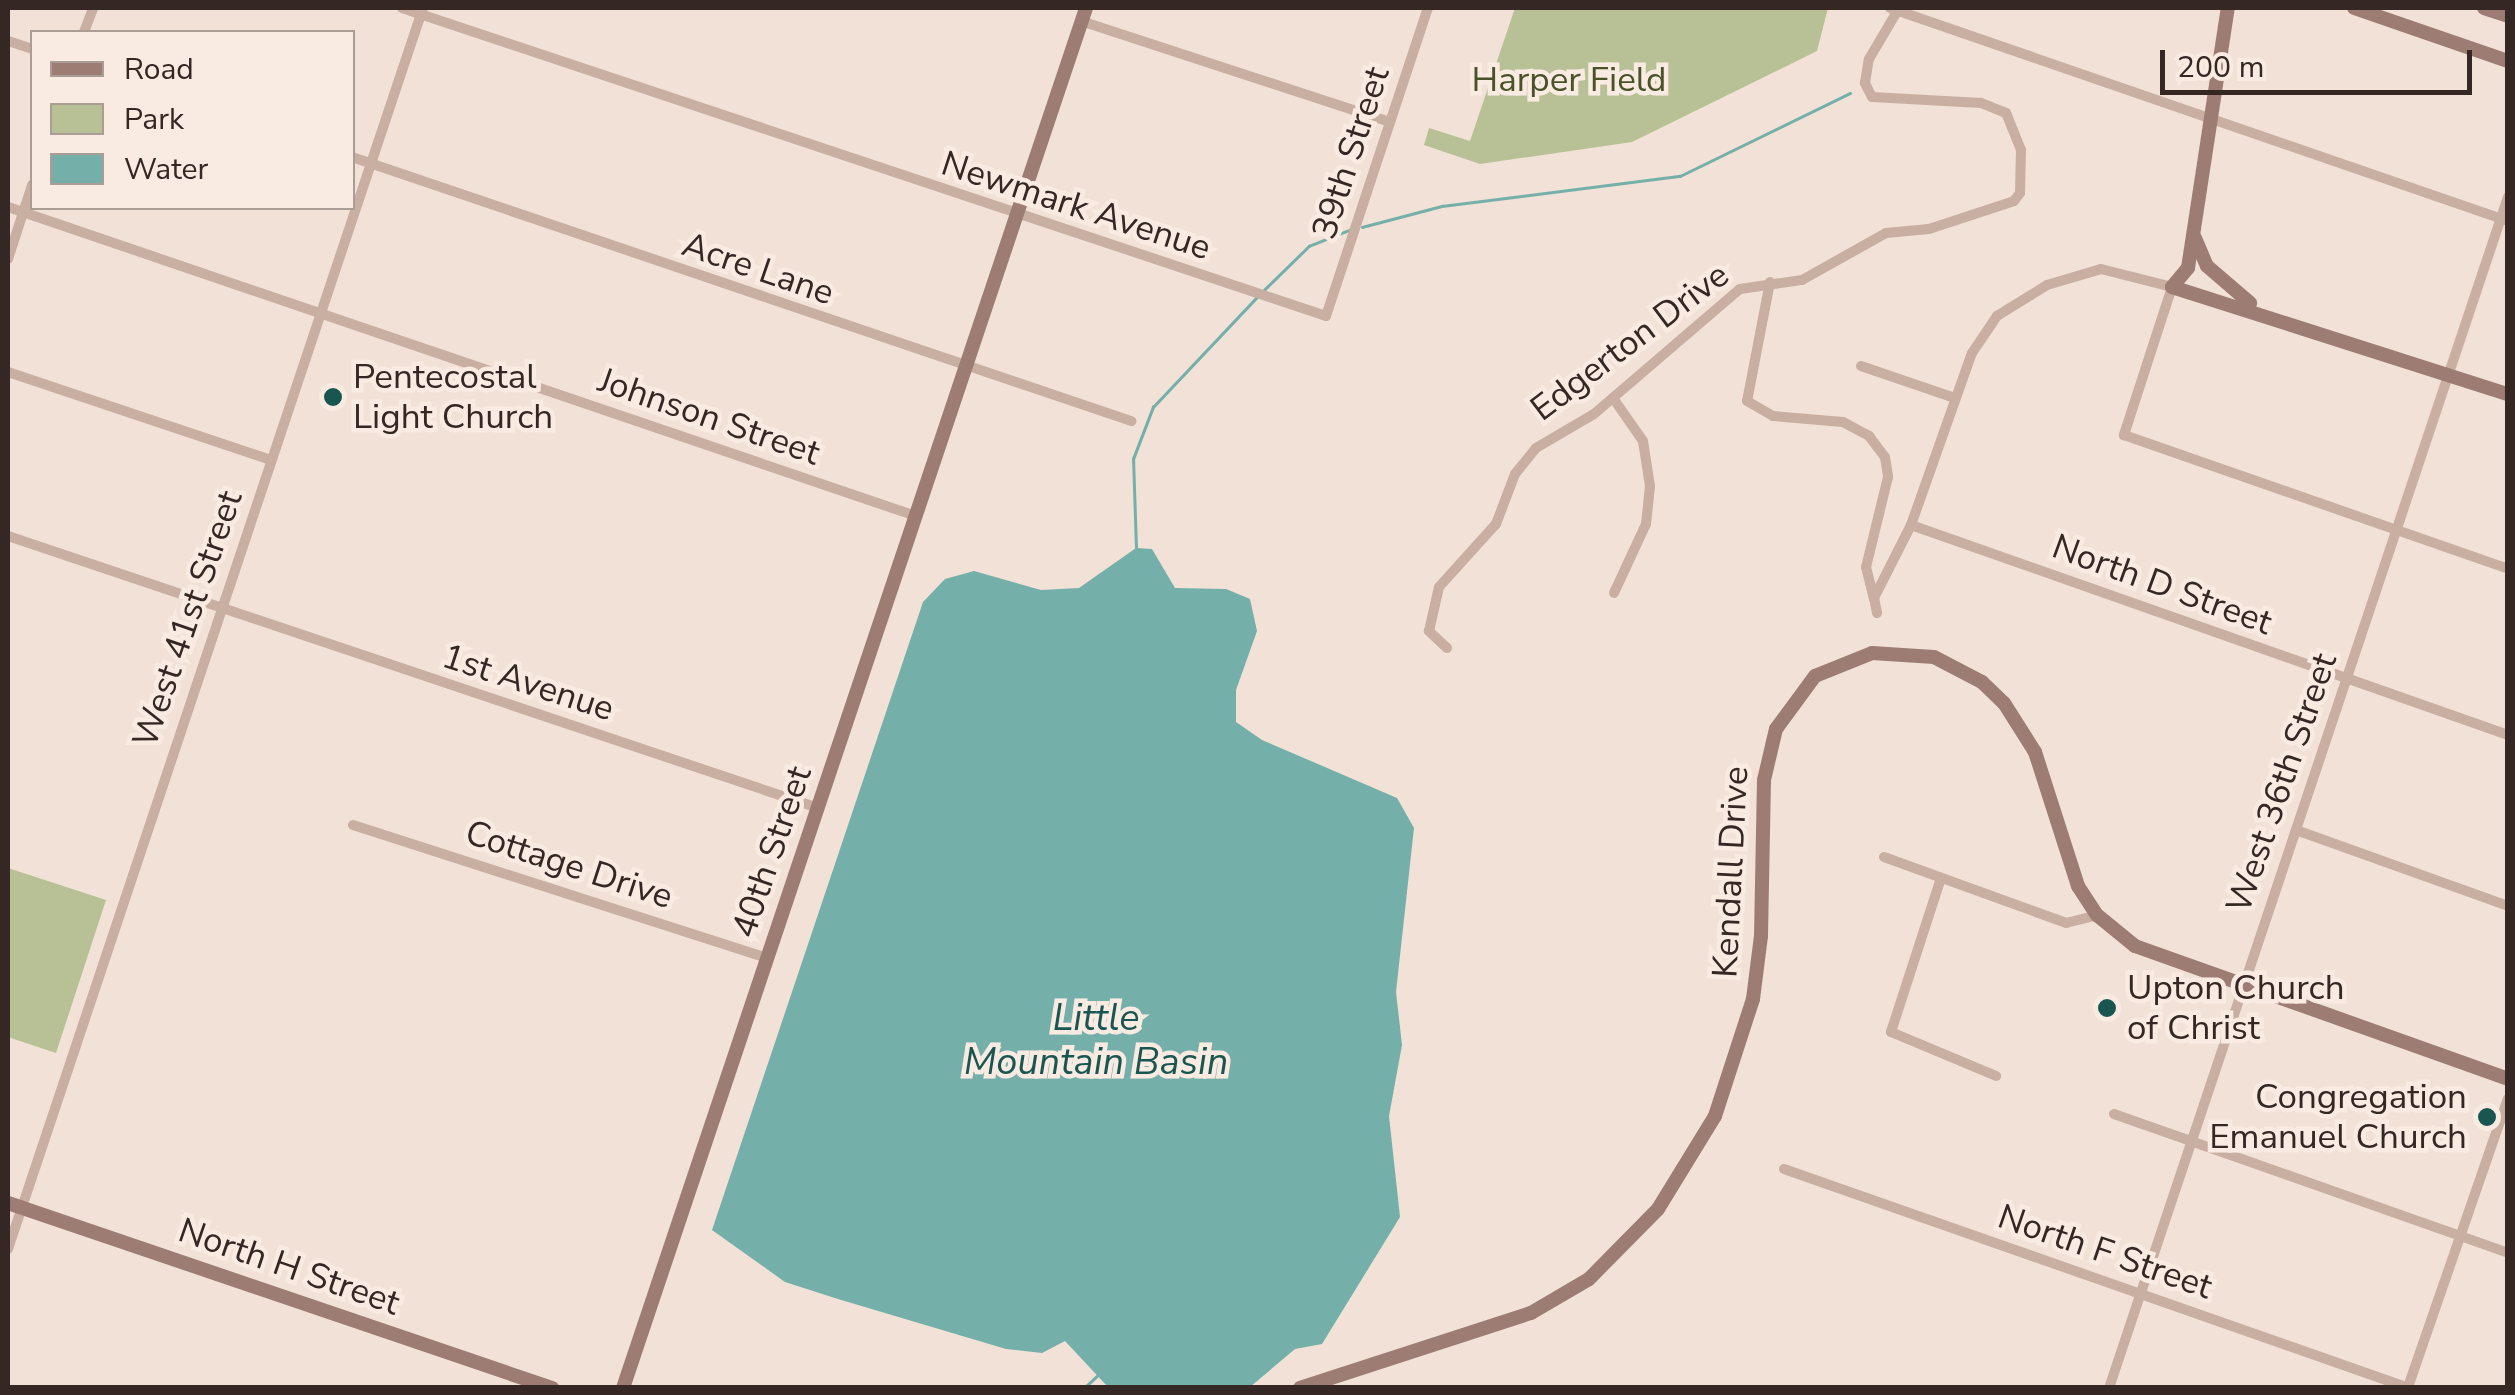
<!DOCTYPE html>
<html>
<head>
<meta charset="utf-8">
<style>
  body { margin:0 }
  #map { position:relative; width:2515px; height:1395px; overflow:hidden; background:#f1e1d6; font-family:"Nunito Sans",sans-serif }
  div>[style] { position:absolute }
  .green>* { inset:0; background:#b8c096 }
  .water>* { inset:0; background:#74afaa }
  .stream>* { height:2.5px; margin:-1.25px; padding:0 1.25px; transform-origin:1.25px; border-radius:1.25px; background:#74afaa }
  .street>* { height:10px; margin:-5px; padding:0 5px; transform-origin:5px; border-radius:5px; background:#c9aea2 }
  .secondary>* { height:14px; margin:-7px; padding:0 7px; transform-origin:7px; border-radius:7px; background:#9d7d73 }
  .dots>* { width:28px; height:28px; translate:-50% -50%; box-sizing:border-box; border:5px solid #f9ebe2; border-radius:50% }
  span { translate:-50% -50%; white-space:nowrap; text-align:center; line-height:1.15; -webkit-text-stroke:9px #f9ebe2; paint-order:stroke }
  .park-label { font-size:35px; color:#495327 }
  .street-label { font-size:35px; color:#342724 }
  .poi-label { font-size:35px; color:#342724 }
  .left { translate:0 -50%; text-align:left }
  .right { translate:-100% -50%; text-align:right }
  .water-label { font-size:38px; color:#195652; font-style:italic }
  .frame { position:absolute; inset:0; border:10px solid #342724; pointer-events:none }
  .legend { position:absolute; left:30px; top:30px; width:325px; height:180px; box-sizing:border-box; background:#f9ebe2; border:2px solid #aa9d96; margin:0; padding:12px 18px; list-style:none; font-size:30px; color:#342724 }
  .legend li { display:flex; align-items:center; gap:20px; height:50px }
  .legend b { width:50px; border:2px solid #aa9d96 }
  .scale { position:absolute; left:2160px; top:50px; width:312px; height:45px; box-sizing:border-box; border:5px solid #342724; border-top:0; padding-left:12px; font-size:30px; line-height:35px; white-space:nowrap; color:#342724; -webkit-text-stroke:8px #f9ebe2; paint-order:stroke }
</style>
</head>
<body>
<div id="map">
  <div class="green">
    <div style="clip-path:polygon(1515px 8px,1828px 8px,1817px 51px,1632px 142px,1480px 164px,1424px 145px,1429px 128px,1470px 141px)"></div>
    <div style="clip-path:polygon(8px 868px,106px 900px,56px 1053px,8px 1037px)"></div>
  </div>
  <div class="water">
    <div style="clip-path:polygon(1136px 548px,1152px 549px,1175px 588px,1226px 589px,1250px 599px,1257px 631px,1236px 690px,1236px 722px,1262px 740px,1397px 798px,1414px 828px,1396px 992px,1402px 1045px,1389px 1116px,1400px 1217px,1322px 1344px,1295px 1349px,1250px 1387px,1108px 1387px,1065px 1341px,1042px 1353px,1006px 1349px,838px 1299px,785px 1282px,712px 1230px,923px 602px,945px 579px,974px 571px,1041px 590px,1079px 588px)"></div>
  </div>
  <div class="stream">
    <div style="left:1362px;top:227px;width:83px;rotate:-14.7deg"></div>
    <div style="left:1442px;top:206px;width:240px;rotate:-7.2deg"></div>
    <div style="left:1680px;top:176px;width:189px;rotate:-26deg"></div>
    <div style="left:1264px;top:290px;width:63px;rotate:-44.4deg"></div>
    <div style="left:1309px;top:246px;width:43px;rotate:-21.8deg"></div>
    <div style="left:1136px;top:548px;width:89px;rotate:-91.9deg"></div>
    <div style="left:1133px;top:459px;width:56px;rotate:-69deg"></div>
    <div style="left:1153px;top:407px;width:153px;rotate:-46.6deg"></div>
    <div style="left:1084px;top:1388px;width:22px;rotate:-43deg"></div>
  </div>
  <div class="street">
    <div style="left:402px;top:8px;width:974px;rotate:18.43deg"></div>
    <div style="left:1326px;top:316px;width:324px;rotate:-71.7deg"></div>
    <div style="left:1890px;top:8px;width:654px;rotate:19.02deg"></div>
    <div style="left:1081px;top:21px;width:325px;rotate:18.1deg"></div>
    <div style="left:84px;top:32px;width:26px;rotate:-69deg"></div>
    <div style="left:8px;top:41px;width:25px;rotate:18deg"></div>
    <div style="left:352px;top:157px;width:823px;rotate:18.72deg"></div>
    <div style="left:8px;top:207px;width:956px;rotate:18.8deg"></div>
    <div style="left:8px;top:259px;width:78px;rotate:-72deg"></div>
    <div style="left:1770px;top:282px;width:121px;rotate:100.9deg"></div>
    <div style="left:1747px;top:401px;width:30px;rotate:30deg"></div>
    <div style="left:1773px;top:416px;width:70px;rotate:4.9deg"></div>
    <div style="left:1843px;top:422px;width:30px;rotate:28deg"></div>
    <div style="left:1869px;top:436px;width:26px;rotate:53deg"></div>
    <div style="left:1885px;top:457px;width:20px;rotate:81deg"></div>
    <div style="left:1888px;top:477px;width:93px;rotate:103.7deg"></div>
    <div style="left:1866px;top:567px;width:32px;rotate:76deg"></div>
    <div style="left:1861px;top:366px;width:96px;rotate:18.8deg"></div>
    <div style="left:8px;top:372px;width:277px;rotate:18.5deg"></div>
    <div style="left:1613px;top:398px;width:52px;rotate:55.1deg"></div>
    <div style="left:1643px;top:441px;width:46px;rotate:81.2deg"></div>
    <div style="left:1650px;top:486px;width:38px;rotate:96deg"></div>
    <div style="left:1646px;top:524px;width:76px;rotate:114.9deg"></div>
    <div style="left:1911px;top:525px;width:633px;rotate:19.38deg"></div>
    <div style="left:8px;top:536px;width:854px;rotate:18.56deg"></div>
    <div style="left:1877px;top:613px;width:15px;rotate:-101deg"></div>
    <div style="left:1874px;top:598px;width:82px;rotate:-63.1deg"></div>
    <div style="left:1911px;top:525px;width:182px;rotate:-70.5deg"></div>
    <div style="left:1972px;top:353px;width:45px;rotate:-56deg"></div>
    <div style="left:1997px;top:316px;width:59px;rotate:-31.8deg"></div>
    <div style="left:2047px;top:285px;width:56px;rotate:-16.5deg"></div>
    <div style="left:2101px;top:269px;width:73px;rotate:14.2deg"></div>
    <div style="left:2172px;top:287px;width:156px;rotate:108deg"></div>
    <div style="left:2124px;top:435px;width:407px;rotate:19.2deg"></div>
    <div style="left:1447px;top:648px;width:25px;rotate:-137deg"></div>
    <div style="left:1429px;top:631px;width:45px;rotate:-77.2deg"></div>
    <div style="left:1439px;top:587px;width:85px;rotate:-47.9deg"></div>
    <div style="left:1496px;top:524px;width:53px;rotate:-69.2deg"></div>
    <div style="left:1515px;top:474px;width:33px;rotate:-51deg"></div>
    <div style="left:1536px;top:448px;width:67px;rotate:-30.4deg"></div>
    <div style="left:1594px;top:414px;width:192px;rotate:-40.6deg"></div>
    <div style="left:1740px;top:289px;width:63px;rotate:-8.3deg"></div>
    <div style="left:1802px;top:280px;width:96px;rotate:-29.2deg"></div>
    <div style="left:1886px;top:233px;width:43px;rotate:-5.3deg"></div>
    <div style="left:1929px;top:229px;width:89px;rotate:-18.2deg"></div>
    <div style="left:2014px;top:201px;width:10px;rotate:-53deg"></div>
    <div style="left:2020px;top:193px;width:43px;rotate:-88.7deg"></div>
    <div style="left:2021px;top:150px;width:40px;rotate:-112deg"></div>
    <div style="left:2006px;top:113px;width:27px;rotate:-158deg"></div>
    <div style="left:1981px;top:103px;width:109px;rotate:-176.8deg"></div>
    <div style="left:1872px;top:97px;width:16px;rotate:-117deg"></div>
    <div style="left:1865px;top:83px;width:24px;rotate:-81deg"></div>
    <div style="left:1869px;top:59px;width:59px;rotate:-59.5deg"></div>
    <div style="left:353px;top:825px;width:436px;rotate:17.8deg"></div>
    <div style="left:2296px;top:830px;width:225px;rotate:19.7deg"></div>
    <div style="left:1884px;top:857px;width:194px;rotate:19.9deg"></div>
    <div style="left:2066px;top:923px;width:32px;rotate:-14deg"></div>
    <div style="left:1941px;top:878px;width:162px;rotate:108deg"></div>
    <div style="left:1891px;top:1032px;width:114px;rotate:22.7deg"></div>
    <div style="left:2114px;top:1114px;width:418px;rotate:19.4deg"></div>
    <div style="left:1784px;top:1169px;width:662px;rotate:19.31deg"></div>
    <div style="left:8px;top:1249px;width:1309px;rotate:-71.51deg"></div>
    <div style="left:2408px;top:1387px;width:305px;rotate:-70.9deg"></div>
    <div style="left:2109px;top:1388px;width:1256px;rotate:-71.48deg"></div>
  </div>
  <div class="secondary">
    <div style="left:2354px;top:8px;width:163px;rotate:19deg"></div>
    <div style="left:2484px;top:8px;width:25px;rotate:18deg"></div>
    <div style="left:2195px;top:238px;width:30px;rotate:67deg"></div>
    <div style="left:2207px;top:266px;width:57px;rotate:40.7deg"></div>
    <div style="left:2172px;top:287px;width:353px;rotate:17.7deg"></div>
    <div style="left:2172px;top:287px;width:25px;rotate:-50deg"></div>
    <div style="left:2188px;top:268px;width:263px;rotate:-81.3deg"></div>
    <div style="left:8px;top:1203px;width:575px;rotate:18.78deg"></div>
    <div style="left:623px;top:1388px;width:1456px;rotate:-71.45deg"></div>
    <div style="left:1300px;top:1388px;width:243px;rotate:-18deg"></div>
    <div style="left:1531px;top:1313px;width:67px;rotate:-30.4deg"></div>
    <div style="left:1589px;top:1279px;width:98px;rotate:-45.4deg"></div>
    <div style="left:1658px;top:1209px;width:109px;rotate:-58.5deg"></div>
    <div style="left:1715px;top:1116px;width:123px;rotate:-72deg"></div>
    <div style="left:1753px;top:999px;width:64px;rotate:-82.8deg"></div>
    <div style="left:1761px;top:936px;width:156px;rotate:-88.9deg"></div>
    <div style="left:1764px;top:780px;width:52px;rotate:-76.8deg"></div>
    <div style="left:1776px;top:729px;width:66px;rotate:-53.7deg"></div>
    <div style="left:1815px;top:676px;width:61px;rotate:-22deg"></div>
    <div style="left:1872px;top:653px;width:62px;rotate:3.7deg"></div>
    <div style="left:1934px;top:657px;width:54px;rotate:27.5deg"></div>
    <div style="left:1982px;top:682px;width:30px;rotate:44deg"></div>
    <div style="left:2004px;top:703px;width:58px;rotate:57.7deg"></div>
    <div style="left:2035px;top:752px;width:141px;rotate:72.2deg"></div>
    <div style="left:2078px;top:886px;width:35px;rotate:57deg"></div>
    <div style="left:2097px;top:915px;width:49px;rotate:39.2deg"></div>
    <div style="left:2135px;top:946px;width:396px;rotate:19.6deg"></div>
  </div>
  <div class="dots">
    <div style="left:333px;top:397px;background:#195652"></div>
    <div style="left:2107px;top:1008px;background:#195652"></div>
    <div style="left:2487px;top:1117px;background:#195652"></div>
  </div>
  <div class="park-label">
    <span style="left:1569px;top:80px">Harper Field</span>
  </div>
  <div class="street-label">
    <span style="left:1351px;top:153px;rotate:-72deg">39th Street</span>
    <span style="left:1076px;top:206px;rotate:18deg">Newmark Avenue</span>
    <span style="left:758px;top:269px;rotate:19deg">Acre Lane</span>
    <span style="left:1630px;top:342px;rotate:-37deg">Edgerton Drive</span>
    <span style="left:709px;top:417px;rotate:19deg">Johnson Street</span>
    <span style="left:2162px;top:585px;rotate:20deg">North D Street</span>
    <span style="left:188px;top:619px;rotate:-71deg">West 41st Street</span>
    <span style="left:528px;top:683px;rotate:18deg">1st Avenue</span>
    <span style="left:2282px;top:783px;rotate:-71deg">West 36th Street</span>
    <span style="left:772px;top:852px;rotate:-71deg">40th Street</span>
    <span style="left:569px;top:865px;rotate:18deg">Cottage Drive</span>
    <span style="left:1731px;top:872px;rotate:-87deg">Kendall Drive</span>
    <span style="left:2105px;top:1252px;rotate:19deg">North F Street</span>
    <span style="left:289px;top:1267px;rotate:19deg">North H Street</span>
  </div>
  <div class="poi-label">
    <span class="left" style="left:353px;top:397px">Pentecostal<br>Light Church</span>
    <span class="left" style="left:2127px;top:1008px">Upton Church<br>of Christ</span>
    <span class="right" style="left:2467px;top:1117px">Congregation<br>Emanuel Church</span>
  </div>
  <div class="water-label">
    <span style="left:1096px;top:1040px">Little<br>Mountain Basin</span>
  </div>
  <div class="frame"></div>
  <ul class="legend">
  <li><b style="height:12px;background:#9d7d73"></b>Road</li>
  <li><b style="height:28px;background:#b8c096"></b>Park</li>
  <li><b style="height:28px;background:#74afaa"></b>Water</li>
  </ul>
  <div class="scale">200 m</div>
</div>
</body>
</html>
